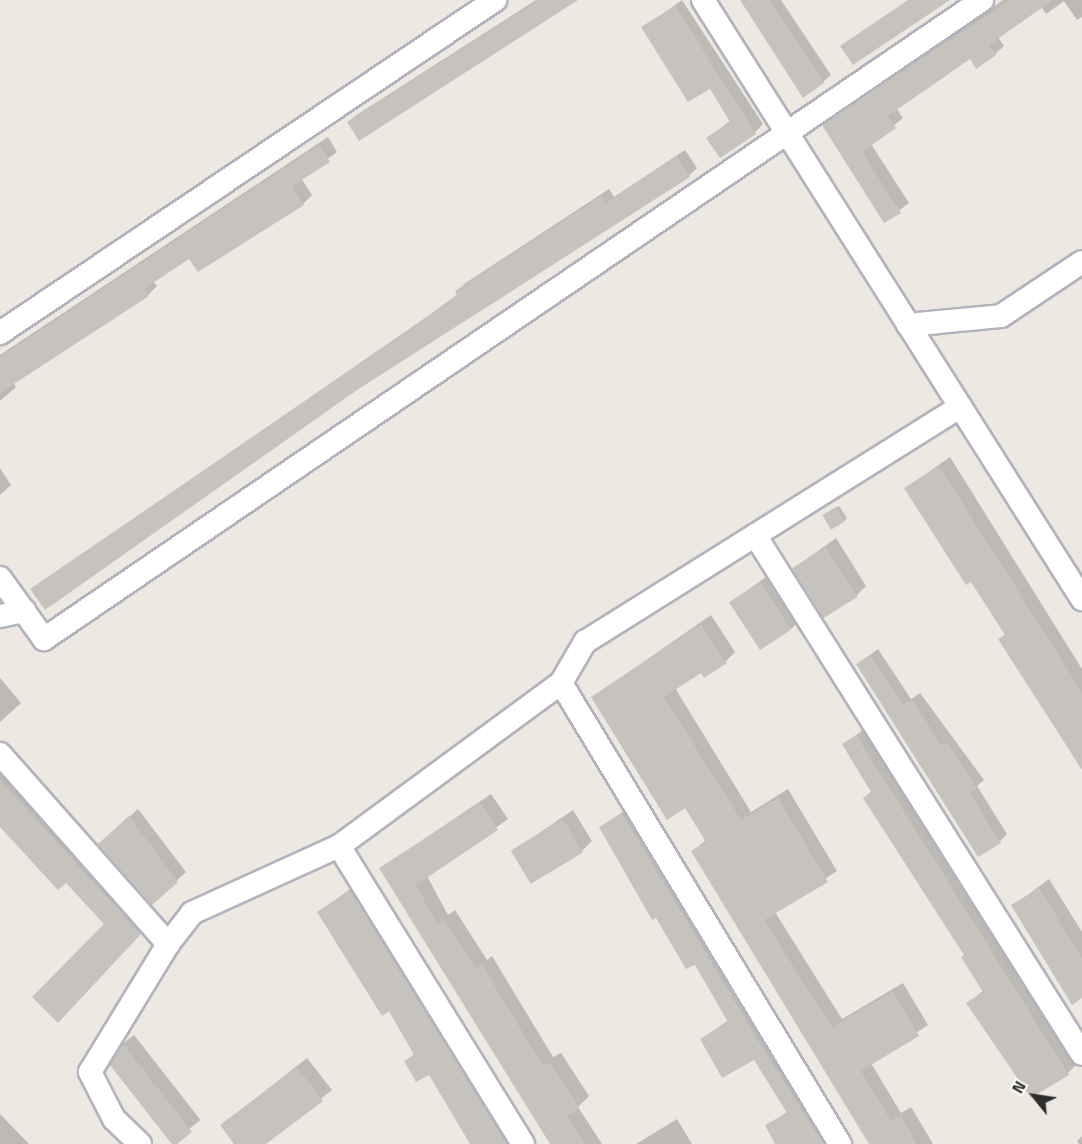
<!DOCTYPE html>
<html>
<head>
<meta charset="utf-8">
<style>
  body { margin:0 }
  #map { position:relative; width:1082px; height:1144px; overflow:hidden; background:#ede8e2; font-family:"Titillium Web",sans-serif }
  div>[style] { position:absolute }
  .shadow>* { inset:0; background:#0003; transform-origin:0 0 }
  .building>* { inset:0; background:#c6c2bd; transform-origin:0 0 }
  .roads { filter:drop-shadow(2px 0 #b2b3bc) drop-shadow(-2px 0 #b2b3bc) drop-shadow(0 2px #b2b3bc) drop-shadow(0 -2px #b2b3bc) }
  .minor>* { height:22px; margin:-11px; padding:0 11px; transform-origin:11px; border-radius:11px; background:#fff }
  span { translate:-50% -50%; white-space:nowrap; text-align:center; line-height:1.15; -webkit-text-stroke:4.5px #fff; paint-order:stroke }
  .north { position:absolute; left:1004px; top:1066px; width:60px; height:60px; -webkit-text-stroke:4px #fff; paint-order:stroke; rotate:300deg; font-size:16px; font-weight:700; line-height:24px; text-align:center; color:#2d2d2d }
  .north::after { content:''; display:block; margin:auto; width:21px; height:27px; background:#2d2d2d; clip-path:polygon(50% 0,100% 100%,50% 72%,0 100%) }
</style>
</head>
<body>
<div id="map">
  <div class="shadow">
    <div style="clip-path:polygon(536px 0,571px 0,349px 122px,355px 116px)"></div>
    <div style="clip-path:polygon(682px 0,763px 124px,755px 132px,708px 138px,731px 120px,710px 87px,643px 28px)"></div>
    <div style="clip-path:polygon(741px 0,781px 0,831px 75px,823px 82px)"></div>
    <div style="clip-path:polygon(1003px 0,1082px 0,1082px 17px,1077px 20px,1064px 1px,1046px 14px,1041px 6px,998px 37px,1004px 46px,995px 54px,970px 57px,897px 109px,903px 118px,871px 144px,909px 203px,885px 221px,824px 126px)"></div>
    <div style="clip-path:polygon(328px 137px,337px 152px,301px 178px,312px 195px,303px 204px,189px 256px,153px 281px,157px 286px,148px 295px,13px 382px,16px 387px,0 401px,0 355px)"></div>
    <div style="clip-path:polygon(685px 150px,697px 168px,689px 176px,32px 589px,428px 316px,458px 294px,464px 284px,609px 189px,614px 197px)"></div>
    <div style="clip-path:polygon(950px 457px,1082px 669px,1082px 768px,1000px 639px,1006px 633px,972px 579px,906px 488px)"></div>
    <div style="clip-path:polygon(0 468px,11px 485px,0 495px)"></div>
    <div style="clip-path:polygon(839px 506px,847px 518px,844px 521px,828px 513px)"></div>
    <div style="clip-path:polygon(836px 538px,866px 586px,856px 596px,794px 568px)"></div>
    <div style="clip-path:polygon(771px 573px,801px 619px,791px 629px,731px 603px)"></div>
    <div style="clip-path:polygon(711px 615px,735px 652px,726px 661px,701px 671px,675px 688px,751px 812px,788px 789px,837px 871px,775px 912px,842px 1019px,903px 983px,928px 1025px,871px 1063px,901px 1113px,911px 1107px,933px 1144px,870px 1144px,693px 851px,706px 840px,685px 806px,593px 697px)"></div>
    <div style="clip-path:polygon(878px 649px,911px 699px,920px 693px,984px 780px,977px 786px,1007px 834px,1000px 841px,858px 664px)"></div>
    <div style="clip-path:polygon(0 678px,21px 703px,0 722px)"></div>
    <div style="clip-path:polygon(865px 728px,1076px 1065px,1068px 1073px,968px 1003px,984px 990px,966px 955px,864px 798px,872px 791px,844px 745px)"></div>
    <div style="clip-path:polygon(0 761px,149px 924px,67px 1012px,106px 924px,66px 881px,0 824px)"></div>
    <div style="clip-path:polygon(491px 794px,508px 819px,427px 876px,448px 915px,455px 910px,487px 960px,492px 956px,553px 1057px,561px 1053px,589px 1096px,578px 1107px,602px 1144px,553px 1144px,381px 868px)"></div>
    <div style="clip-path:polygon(631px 806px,837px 1144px,777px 1144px,767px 1126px,788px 1111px,754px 1058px,701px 1039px,729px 1020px,695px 962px,601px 827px)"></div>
    <div style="clip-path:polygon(138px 809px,186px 872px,152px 903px,108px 836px)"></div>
    <div style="clip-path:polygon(573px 810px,592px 841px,582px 851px,513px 851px)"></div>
    <div style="clip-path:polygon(1049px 879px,1082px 932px,1082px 996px,1013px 906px)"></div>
    <div style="clip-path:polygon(361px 881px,522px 1144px,472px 1144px,429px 1073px,406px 1062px,415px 1053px,390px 1009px,319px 912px)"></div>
    <div style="left:134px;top:1035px;width:108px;height:37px;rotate:52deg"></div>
    <div style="clip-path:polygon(307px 1058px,332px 1090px,264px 1144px,236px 1144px,222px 1125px)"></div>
    <div style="clip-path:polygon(0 1114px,29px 1144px,0 1144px)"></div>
    <div style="clip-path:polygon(677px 1119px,692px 1144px,636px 1144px)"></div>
    <div style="clip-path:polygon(1082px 1136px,1082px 1144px,1079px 1144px,1077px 1141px)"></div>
  </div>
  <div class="building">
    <div style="clip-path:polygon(538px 0,578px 0,359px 141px,347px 122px)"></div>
    <div style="clip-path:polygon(740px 0,770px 0,824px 83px,803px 98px)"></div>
    <div style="clip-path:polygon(908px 0,950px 0,853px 65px,840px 46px)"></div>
    <div style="clip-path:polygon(1010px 0,1053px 0,989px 45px,996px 55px,976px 69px,970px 59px,888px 116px,896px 128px,862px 152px,901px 213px,884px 223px,822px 125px)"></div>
    <div style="clip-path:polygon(675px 6px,756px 134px,720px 158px,706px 138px,730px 122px,710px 89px,688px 102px,641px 27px)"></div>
    <div style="clip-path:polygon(319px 145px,330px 162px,292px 186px,304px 205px,198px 272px,189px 259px,144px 289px,149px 296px,0 393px,0 357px)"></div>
    <div style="clip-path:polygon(677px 156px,690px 177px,357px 390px,45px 610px,30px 589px,418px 324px,457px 295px,455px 291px,601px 196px,606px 203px)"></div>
    <div style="clip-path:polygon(939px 466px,1082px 692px,1082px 770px,998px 639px,1005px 635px,971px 582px,966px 585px,904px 488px)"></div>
    <div style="left:836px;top:507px;width:17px;height:16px;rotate:59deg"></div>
    <div style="left:826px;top:547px;width:59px;height:40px;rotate:58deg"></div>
    <div style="left:760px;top:582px;width:57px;height:37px;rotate:57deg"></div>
    <div style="clip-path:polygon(701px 624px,727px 663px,704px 678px,701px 673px,664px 697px,741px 820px,778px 798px,828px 882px,764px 920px,832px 1027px,893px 991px,919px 1036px,861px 1071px,891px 1121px,901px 1116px,917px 1144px,869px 1144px,691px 851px,706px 842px,685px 808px,667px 820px,591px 697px)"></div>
    <div style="clip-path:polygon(870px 655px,903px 705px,912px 699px,942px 746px,947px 743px,977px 788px,970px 793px,1001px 843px,978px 857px,856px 664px)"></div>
    <div style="clip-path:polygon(856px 735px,1069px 1075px,1031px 1098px,966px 1003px,983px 992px,961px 957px,964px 955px,863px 798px,871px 792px,842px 744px)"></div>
    <div style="clip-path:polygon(0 780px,141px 934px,58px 1023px,32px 997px,104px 924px,66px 883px,58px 890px,0 827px)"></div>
    <div style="clip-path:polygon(480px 803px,498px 830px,416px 885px,437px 924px,444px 920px,476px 969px,482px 965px,543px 1066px,550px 1062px,579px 1108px,567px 1116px,585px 1144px,550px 1144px,379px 868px)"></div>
    <div style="clip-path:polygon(622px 813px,763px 1049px,824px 1144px,775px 1144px,765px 1125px,787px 1113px,754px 1060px,722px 1078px,700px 1039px,728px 1022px,695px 965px,686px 969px,656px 918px,652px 920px,599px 827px)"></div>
    <div style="clip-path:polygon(129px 816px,178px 882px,152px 905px,98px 844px)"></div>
    <div style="left:563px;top:819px;width:39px;height:61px;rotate:59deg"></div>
    <div style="clip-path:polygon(1039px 888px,1082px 958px,1082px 998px,1072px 1005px,1011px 905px)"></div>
    <div style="clip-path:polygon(350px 890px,507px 1144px,470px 1144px,429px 1075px,416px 1082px,404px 1061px,414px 1055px,389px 1011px,382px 1016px,317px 912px)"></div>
    <div style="clip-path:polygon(123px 1044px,192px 1132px,177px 1144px,172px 1144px,110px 1065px)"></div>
    <div style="clip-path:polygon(297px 1067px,323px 1101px,266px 1144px,234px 1144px,220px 1125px)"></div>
  </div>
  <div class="roads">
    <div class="minor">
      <div style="left:703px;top:0;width:709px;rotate:57.68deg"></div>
      <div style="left:908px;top:325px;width:93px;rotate:-5.5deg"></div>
      <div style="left:1001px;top:316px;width:97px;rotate:-33.7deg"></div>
      <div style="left:0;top:333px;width:597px;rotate:-33.93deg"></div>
      <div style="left:755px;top:535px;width:613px;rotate:57.79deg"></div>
      <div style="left:0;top:578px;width:75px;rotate:54.2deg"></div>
      <div style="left:44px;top:639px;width:1135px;rotate:-34.26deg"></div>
      <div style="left:0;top:616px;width:25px;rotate:-12deg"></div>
      <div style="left:561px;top:683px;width:539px;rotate:58.82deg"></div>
      <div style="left:0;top:754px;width:254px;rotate:48.5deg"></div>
      <div style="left:339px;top:846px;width:350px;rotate:58.3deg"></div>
      <div style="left:140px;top:1144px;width:36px;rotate:-136deg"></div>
      <div style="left:114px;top:1119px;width:53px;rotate:-117.1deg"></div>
      <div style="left:90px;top:1072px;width:150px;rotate:-58.6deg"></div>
      <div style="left:168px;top:944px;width:39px;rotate:-52deg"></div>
      <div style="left:192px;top:913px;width:162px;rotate:-24.5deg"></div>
      <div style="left:339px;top:846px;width:275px;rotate:-36.3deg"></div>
      <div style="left:561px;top:683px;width:48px;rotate:-59.7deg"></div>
      <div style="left:585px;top:642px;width:443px;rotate:-32.1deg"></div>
    </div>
  </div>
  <div class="north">N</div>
</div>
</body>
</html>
